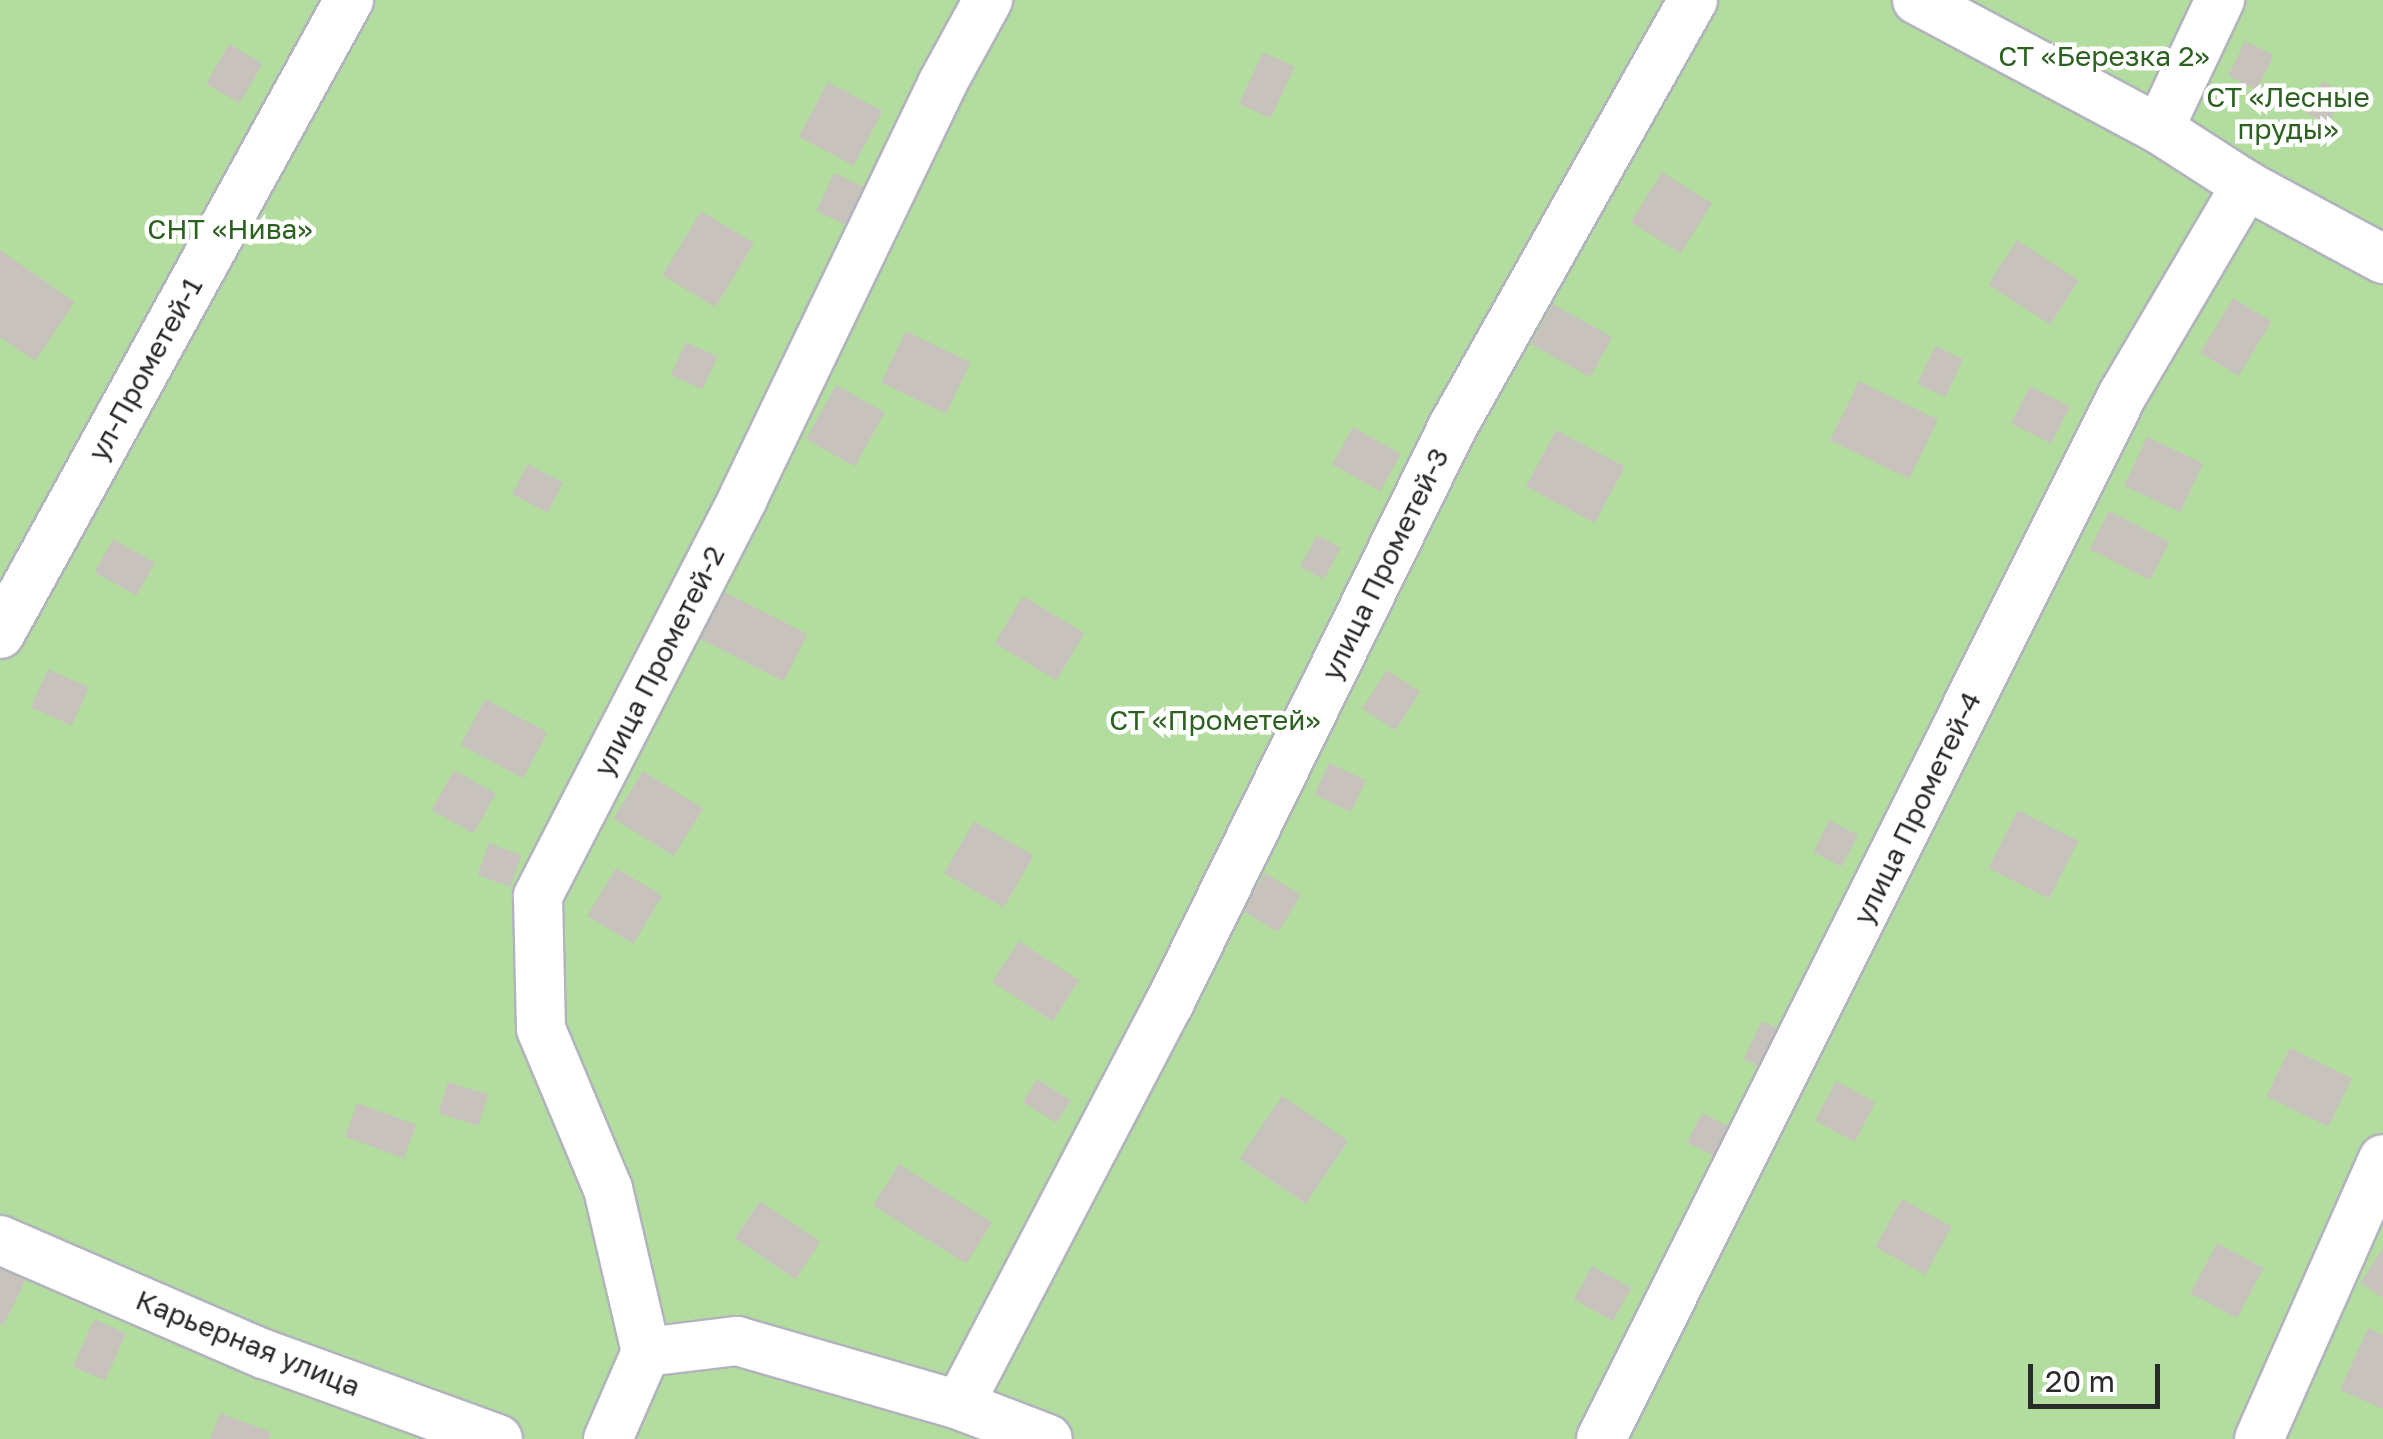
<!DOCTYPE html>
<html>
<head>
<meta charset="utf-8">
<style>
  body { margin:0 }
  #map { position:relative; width:2383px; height:1439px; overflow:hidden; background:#ebe5dd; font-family:"Golos Text",sans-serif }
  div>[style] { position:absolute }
  .green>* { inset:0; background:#b3dd9e; transform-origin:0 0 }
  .building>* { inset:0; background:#c7c3bc; transform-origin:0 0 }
  .roads { filter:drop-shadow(2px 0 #b1b3bd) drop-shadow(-2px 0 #b1b3bd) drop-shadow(0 2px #b1b3bd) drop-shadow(0 -2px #b1b3bd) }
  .minor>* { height:48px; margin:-24px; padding:0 24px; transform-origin:24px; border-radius:24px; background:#fff }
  span { translate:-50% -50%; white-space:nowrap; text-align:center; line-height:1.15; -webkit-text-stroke:9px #fff; paint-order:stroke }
  .park-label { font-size:28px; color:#2c6120 }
  .street-label { font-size:28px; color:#2a2a2a }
  .scale { position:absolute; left:2028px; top:1364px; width:132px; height:45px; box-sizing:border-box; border:5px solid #2a2a2a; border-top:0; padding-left:12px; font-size:30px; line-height:35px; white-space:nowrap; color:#2a2a2a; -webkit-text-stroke:8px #fff; paint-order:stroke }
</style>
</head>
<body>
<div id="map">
  <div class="green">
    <div style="left:0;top:0;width:2383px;height:1439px"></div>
  </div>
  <div class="building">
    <div style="left:2245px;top:41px;width:32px;height:39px;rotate:26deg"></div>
    <div style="left:229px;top:44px;width:39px;height:46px;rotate:30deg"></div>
    <div style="left:1263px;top:52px;width:35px;height:57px;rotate:25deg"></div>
    <div style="left:2323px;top:81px;width:25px;height:36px;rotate:29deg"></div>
    <div style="left:828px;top:82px;width:62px;height:62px;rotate:28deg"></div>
    <div style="left:1662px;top:172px;width:59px;height:59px;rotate:32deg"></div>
    <div style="left:834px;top:173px;width:41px;height:42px;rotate:25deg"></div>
    <div style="left:701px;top:211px;width:62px;height:75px;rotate:31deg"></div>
    <div style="left:2017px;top:240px;width:74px;height:53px;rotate:33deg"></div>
    <div style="clip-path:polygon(0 250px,75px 302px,35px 361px,0 337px)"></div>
    <div style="left:2233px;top:298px;width:45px;height:64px;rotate:31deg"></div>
    <div style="left:1553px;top:304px;width:68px;height:46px;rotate:29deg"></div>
    <div style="left:906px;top:331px;width:72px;height:57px;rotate:26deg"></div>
    <div style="left:686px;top:342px;width:35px;height:36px;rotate:25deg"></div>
    <div style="left:1935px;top:346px;width:31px;height:42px;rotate:25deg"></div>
    <div style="left:1859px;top:381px;width:88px;height:66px;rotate:26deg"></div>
    <div style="left:836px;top:385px;width:56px;height:62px;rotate:29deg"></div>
    <div style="left:2030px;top:386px;width:45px;height:42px;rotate:27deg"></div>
    <div style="left:1353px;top:427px;width:55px;height:43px;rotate:29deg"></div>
    <div style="left:1556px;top:430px;width:78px;height:64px;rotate:28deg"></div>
    <div style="left:2147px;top:437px;width:62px;height:54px;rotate:25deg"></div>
    <div style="left:528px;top:464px;width:40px;height:34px;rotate:28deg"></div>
    <div style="left:2109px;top:511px;width:68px;height:43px;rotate:27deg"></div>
    <div style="left:1317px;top:535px;width:27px;height:36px;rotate:28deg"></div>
    <div style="left:113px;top:539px;width:48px;height:38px;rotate:29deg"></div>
    <div style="left:723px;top:591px;width:95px;height:53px;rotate:27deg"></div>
    <div style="left:1023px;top:596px;width:72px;height:55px;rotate:31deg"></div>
    <div style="left:48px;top:669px;width:45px;height:42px;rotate:24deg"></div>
    <div style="left:1387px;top:670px;width:40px;height:46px;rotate:33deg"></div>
    <div style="left:485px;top:699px;width:71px;height:52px;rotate:28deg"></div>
    <div style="left:1329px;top:763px;width:41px;height:35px;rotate:25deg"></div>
    <div style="left:454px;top:770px;width:48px;height:46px;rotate:29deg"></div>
    <div style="left:643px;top:771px;width:71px;height:56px;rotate:32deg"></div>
    <div style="left:2018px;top:810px;width:68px;height:65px;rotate:27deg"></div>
    <div style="left:1830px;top:820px;width:32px;height:36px;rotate:28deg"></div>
    <div style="left:974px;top:821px;width:69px;height:60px;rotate:30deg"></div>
    <div style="left:489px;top:843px;width:35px;height:34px;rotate:20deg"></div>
    <div style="left:616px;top:868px;width:54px;height:56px;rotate:31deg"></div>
    <div style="left:1265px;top:873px;width:42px;height:44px;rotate:31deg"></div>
    <div style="left:1019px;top:941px;width:72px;height:49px;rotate:33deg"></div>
    <div style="left:1762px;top:1021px;width:25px;height:42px;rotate:26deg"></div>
    <div style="left:2290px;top:1048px;width:69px;height:54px;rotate:26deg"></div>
    <div style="left:1037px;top:1079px;width:40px;height:27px;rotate:32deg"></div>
    <div style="left:1836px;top:1081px;width:45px;height:45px;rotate:28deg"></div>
    <div style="left:448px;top:1082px;width:42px;height:33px;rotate:17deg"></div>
    <div style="left:1282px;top:1096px;width:80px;height:76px;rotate:34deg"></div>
    <div style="left:357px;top:1103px;width:63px;height:36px;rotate:20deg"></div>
    <div style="left:1702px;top:1113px;width:37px;height:33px;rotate:27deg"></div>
    <div style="left:899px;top:1164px;width:110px;height:49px;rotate:32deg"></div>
    <div style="left:1902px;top:1199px;width:57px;height:55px;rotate:29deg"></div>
    <div style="left:760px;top:1201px;width:73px;height:45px;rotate:34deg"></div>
    <div style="left:2217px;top:1243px;width:53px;height:57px;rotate:28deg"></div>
    <div style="clip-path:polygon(2383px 1248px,2383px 1298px,2360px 1283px)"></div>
    <div style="clip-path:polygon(0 1259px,29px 1273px,3px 1326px,0 1324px)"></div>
    <div style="left:1592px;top:1266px;width:45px;height:38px;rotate:29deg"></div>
    <div style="left:94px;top:1319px;width:35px;height:52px;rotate:24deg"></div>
    <div style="clip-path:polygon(2368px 1328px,2383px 1335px,2383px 1409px,2340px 1390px)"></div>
    <div style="clip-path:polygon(220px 1413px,271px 1432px,269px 1439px,210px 1439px)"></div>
  </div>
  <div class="roads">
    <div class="minor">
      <div style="left:1917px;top:0;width:274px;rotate:28.1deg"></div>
      <div style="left:2159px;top:129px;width:103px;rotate:32.8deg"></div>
      <div style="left:2246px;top:185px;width:156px;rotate:28.4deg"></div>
      <div style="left:2159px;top:129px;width:143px;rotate:-64.7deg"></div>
      <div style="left:0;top:634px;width:724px;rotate:-61.17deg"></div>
      <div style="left:0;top:1240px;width:288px;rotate:23.4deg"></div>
      <div style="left:264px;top:1354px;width:249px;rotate:20deg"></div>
      <div style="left:646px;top:1352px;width:167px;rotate:-103.1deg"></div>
      <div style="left:608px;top:1189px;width:173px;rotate:-112.7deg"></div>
      <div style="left:541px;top:1029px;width:133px;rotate:-91.3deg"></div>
      <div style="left:538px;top:896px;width:448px;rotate:-62.7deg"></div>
      <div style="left:743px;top:498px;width:459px;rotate:-64.3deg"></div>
      <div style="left:942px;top:84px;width:96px;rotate:-61.3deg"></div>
      <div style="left:646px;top:1352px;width:92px;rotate:-6.9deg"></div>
      <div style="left:737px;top:1341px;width:231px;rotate:16.1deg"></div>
      <div style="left:959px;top:1405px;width:95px;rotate:20.9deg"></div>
      <div style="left:959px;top:1405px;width:453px;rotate:-62.4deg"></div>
      <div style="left:1169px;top:1004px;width:644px;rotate:-63.83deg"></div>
      <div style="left:1453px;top:426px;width:489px;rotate:-60.6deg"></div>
      <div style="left:608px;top:1439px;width:95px;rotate:-66.4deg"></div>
      <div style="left:1601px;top:1439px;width:1168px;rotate:-63.46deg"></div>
      <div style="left:2123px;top:394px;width:243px;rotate:-59.5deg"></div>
      <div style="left:2259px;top:1439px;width:306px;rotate:-66.1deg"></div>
    </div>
  </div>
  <div class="park-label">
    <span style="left:2104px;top:56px">СТ «Березка 2»</span>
    <span style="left:2288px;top:113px">СТ «Лесные<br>пруды»</span>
    <span style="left:230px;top:229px">СНТ «Нива»</span>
    <span style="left:1215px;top:720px">СТ «Прометей»</span>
  </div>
  <div class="street-label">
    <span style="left:145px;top:369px;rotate:-61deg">ул-Прометей-1</span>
    <span style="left:1385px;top:564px;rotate:-64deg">улица Прометей-3</span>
    <span style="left:659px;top:661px;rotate:-63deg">улица Прометей-2</span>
    <span style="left:1917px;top:808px;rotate:-64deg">улица Прометей-4</span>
    <span style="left:248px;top:1343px;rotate:22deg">Карьерная улица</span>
  </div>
  <div class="scale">20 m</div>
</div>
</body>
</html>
